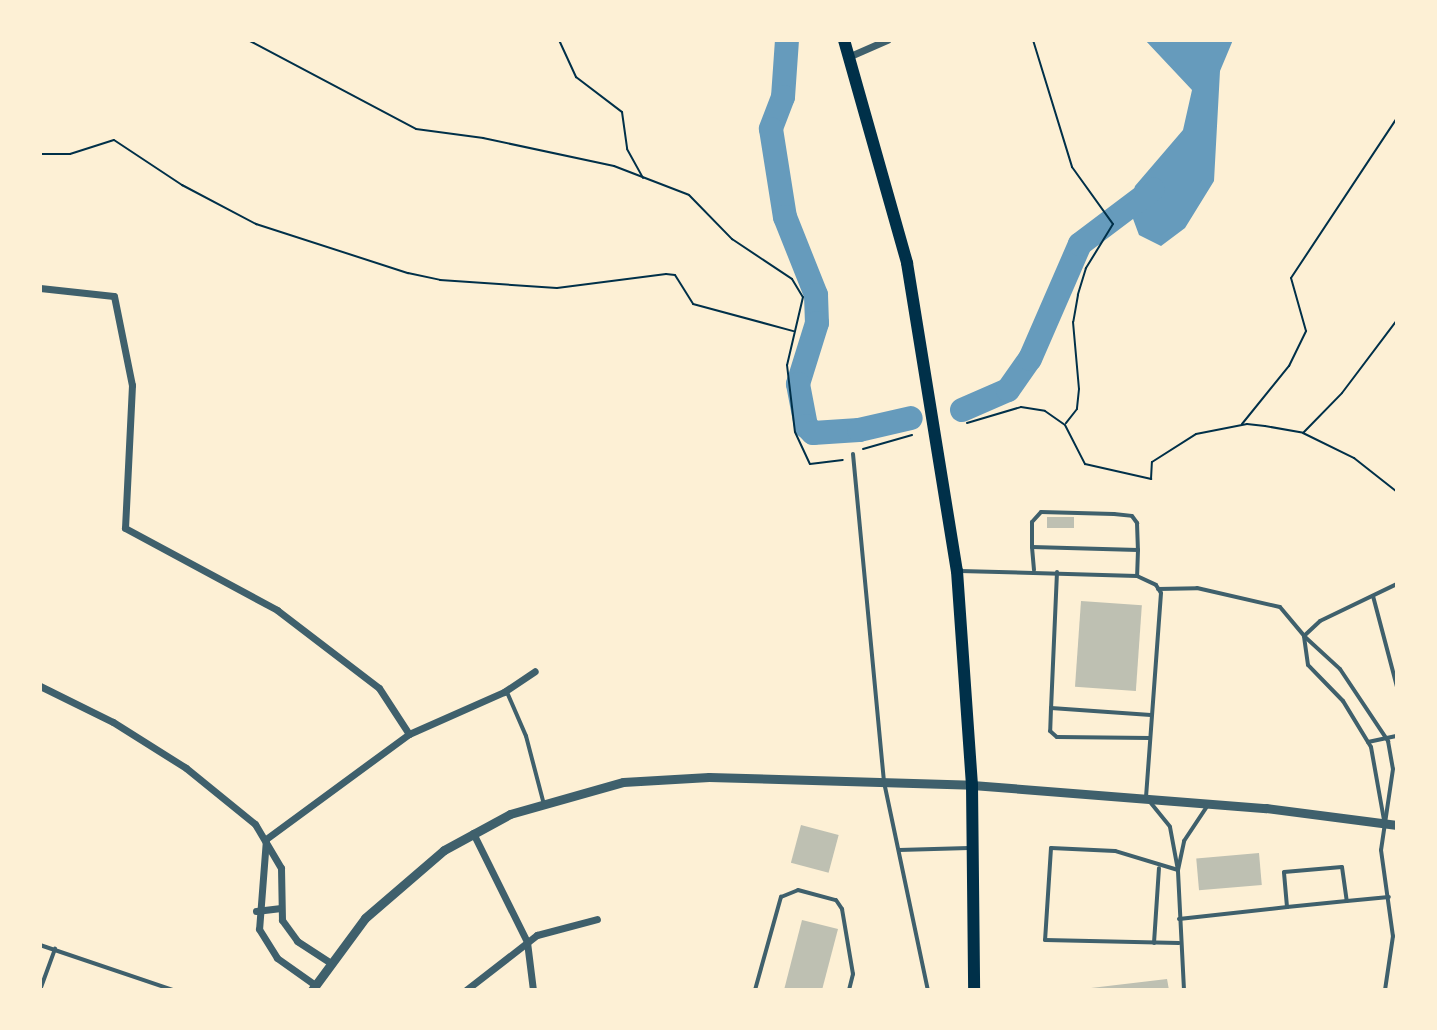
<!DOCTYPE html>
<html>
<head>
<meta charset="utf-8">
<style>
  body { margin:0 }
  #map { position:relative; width:1437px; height:1030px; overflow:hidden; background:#fdf0d5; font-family:"Public Sans",sans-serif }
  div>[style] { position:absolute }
  .water>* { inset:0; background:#669bbc }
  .river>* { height:24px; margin:-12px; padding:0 12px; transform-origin:12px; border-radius:12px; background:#669bbc }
  .building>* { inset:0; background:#bec0b2; transform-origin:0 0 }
  .path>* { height:2px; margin:-1px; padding:0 1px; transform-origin:1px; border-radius:1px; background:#003049 }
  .service>* { height:4px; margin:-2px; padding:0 2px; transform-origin:2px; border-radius:2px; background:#3f606c }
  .minor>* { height:7px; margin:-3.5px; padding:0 3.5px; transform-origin:3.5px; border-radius:3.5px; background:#3f606c }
  .tertiary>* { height:9px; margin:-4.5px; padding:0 4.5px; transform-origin:4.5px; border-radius:4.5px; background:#3f606c }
  .primary>* { height:12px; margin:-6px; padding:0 6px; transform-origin:6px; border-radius:6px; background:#003049 }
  span { translate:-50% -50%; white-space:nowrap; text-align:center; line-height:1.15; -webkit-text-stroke:6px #fdf0d5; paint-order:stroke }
  .frame { position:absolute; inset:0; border:42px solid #fdf0d5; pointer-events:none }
</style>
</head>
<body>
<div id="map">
  <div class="water">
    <div style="clip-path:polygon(1145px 40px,1233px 40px,1220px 71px,1214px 181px,1185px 228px,1161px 246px,1139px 235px,1129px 208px,1135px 186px,1183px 130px,1192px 90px)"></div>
  </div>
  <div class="river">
    <div style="left:787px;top:40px;width:57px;rotate:94deg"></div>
    <div style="left:783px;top:97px;width:34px;rotate:111deg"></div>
    <div style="left:771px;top:129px;width:89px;rotate:81deg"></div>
    <div style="left:785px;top:217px;width:84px;rotate:68.3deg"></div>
    <div style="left:816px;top:295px;width:28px;rotate:88deg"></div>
    <div style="left:817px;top:323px;width:64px;rotate:107.3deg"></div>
    <div style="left:798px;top:384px;width:43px;rotate:79.2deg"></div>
    <div style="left:806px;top:426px;width:10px;rotate:45deg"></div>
    <div style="left:813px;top:433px;width:46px;rotate:-3.7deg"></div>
    <div style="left:859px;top:430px;width:53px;rotate:-13deg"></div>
    <div style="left:962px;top:410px;width:50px;rotate:-23.5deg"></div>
    <div style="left:1008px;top:390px;width:38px;rotate:-55deg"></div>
    <div style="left:1030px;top:359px;width:125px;rotate:-66.5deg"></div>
    <div style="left:1080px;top:244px;width:91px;rotate:-37deg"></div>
  </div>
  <div class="building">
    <div style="left:1047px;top:517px;width:27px;height:11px"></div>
    <div style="left:1081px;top:601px;width:61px;height:86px;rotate:4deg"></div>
    <div style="left:801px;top:825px;width:39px;height:39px;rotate:15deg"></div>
    <div style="left:1259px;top:853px;width:32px;height:63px;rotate:85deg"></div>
    <div style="clip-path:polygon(802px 920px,838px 929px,822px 990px,784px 990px)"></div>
    <div style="clip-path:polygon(1167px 979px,1169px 990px,1091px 990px,1091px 988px)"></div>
  </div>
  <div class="path">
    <div style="left:248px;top:40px;width:190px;rotate:27.9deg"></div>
    <div style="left:416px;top:129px;width:68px;rotate:7.7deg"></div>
    <div style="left:483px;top:138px;width:134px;rotate:12.1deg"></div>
    <div style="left:614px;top:166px;width:80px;rotate:21.1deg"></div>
    <div style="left:689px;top:195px;width:62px;rotate:45.7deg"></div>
    <div style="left:732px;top:239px;width:72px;rotate:33.7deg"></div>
    <div style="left:792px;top:279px;width:21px;rotate:59deg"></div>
    <div style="left:803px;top:297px;width:70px;rotate:103.2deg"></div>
    <div style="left:787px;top:365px;width:67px;rotate:83.2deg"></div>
    <div style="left:795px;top:432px;width:35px;rotate:65deg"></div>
    <div style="left:810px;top:464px;width:33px;rotate:-7deg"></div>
    <div style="left:559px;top:40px;width:41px;rotate:65.3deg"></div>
    <div style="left:576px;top:77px;width:58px;rotate:37.3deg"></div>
    <div style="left:622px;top:112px;width:37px;rotate:82deg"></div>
    <div style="left:627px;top:149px;width:33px;rotate:61deg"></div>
    <div style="left:1033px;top:40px;width:133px;rotate:72.9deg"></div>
    <div style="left:1072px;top:167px;width:70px;rotate:54.3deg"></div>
    <div style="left:1113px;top:224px;width:52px;rotate:121.5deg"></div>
    <div style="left:1086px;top:268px;width:28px;rotate:107deg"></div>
    <div style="left:1078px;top:295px;width:27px;rotate:100deg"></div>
    <div style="left:1073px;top:322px;width:67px;rotate:84.9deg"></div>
    <div style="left:1079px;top:389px;width:20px;rotate:96deg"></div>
    <div style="left:1077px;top:409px;width:18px;rotate:128deg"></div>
    <div style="left:40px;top:154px;width:30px"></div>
    <div style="left:70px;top:154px;width:46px;rotate:-17.7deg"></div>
    <div style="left:114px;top:140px;width:82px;rotate:33.5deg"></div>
    <div style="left:182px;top:185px;width:84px;rotate:27.8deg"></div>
    <div style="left:256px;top:224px;width:160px;rotate:17.9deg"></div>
    <div style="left:408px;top:273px;width:33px;rotate:12deg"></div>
    <div style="left:440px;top:280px;width:117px;rotate:3.9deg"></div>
    <div style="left:557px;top:288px;width:110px;rotate:-7.3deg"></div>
    <div style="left:666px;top:274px;width:9px;rotate:6deg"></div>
    <div style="left:675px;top:275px;width:34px;rotate:58deg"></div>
    <div style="left:693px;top:304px;width:104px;rotate:15.1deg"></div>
    <div style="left:967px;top:423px;width:56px;rotate:-16.5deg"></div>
    <div style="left:1021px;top:407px;width:24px;rotate:9deg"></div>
    <div style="left:1045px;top:411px;width:24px;rotate:35deg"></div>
    <div style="left:1065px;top:425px;width:44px;rotate:62.9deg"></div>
    <div style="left:1085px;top:464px;width:68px;rotate:12.8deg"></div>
    <div style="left:1151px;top:479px;width:17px;rotate:-87deg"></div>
    <div style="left:1152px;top:462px;width:52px;rotate:-32.5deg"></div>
    <div style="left:1196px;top:434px;width:52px;rotate:-11.1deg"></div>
    <div style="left:1247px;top:424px;width:18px;rotate:6deg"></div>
    <div style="left:1265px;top:426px;width:39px;rotate:10deg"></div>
    <div style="left:1303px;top:433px;width:57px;rotate:26.1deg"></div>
    <div style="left:1354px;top:458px;width:55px;rotate:38.3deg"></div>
    <div style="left:1242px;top:424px;width:75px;rotate:-51deg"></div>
    <div style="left:1289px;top:366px;width:39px;rotate:-64deg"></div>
    <div style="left:1306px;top:331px;width:55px;rotate:-105.8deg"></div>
    <div style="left:1291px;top:278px;width:192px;rotate:-56.5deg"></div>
    <div style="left:1304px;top:432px;width:54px;rotate:-45.7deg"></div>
    <div style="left:1342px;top:393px;width:91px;rotate:-53deg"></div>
    <div style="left:863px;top:449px;width:51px;rotate:-15.9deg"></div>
  </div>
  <div class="service">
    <div style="left:853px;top:454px;width:329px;rotate:84.6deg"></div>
    <div style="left:884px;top:782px;width:213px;rotate:78.1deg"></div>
    <div style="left:1032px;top:547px;width:25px;rotate:-90deg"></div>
    <div style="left:1032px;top:522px;width:13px;rotate:-48deg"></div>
    <div style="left:1041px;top:512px;width:73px;rotate:1.6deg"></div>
    <div style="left:1114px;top:514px;width:18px;rotate:6deg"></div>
    <div style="left:1132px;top:516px;width:9px;rotate:54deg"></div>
    <div style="left:1137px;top:523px;width:27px;rotate:88deg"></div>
    <div style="left:1034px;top:570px;width:23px;rotate:-95deg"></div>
    <div style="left:1032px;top:547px;width:106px;rotate:1.6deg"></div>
    <div style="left:1138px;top:550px;width:26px;rotate:92deg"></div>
    <div style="left:960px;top:571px;width:177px;rotate:1.6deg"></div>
    <div style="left:1137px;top:576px;width:21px;rotate:25deg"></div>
    <div style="left:1156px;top:585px;width:9px;rotate:58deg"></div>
    <div style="left:1161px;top:593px;width:205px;rotate:94.2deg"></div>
    <div style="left:1146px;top:797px;width:38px;rotate:51deg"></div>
    <div style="left:1170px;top:827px;width:44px;rotate:79.5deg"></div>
    <div style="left:1057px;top:572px;width:136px;rotate:92.5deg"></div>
    <div style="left:1051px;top:708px;width:100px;rotate:4deg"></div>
    <div style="left:1158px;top:589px;width:39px;rotate:-1deg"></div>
    <div style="left:1197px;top:588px;width:85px;rotate:12.9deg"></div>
    <div style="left:1280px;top:607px;width:38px;rotate:50deg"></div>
    <div style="left:1304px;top:636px;width:22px;rotate:-43deg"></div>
    <div style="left:1320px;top:621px;width:85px;rotate:-25.7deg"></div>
    <div style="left:1373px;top:596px;width:94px;rotate:75.2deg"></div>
    <div style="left:506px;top:690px;width:50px;rotate:66.5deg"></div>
    <div style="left:526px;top:736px;width:67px;rotate:75.3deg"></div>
    <div style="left:1051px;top:708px;width:23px;rotate:92deg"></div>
    <div style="left:1050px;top:731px;width:9px;rotate:41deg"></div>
    <div style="left:1057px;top:737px;width:93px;rotate:0.6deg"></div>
    <div style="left:1368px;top:742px;width:30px;rotate:-12deg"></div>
    <div style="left:1384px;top:820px;width:74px;rotate:-100.1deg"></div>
    <div style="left:1371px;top:747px;width:54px;rotate:-121.3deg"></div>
    <div style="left:1343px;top:701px;width:50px;rotate:-134.2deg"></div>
    <div style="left:1308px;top:665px;width:29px;rotate:-98deg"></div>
    <div style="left:1304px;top:636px;width:49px;rotate:42.5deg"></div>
    <div style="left:1340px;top:669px;width:87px;rotate:56.3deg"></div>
    <div style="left:1388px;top:741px;width:28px;rotate:80deg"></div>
    <div style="left:1393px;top:769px;width:82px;rotate:98.4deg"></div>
    <div style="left:1381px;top:850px;width:87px;rotate:82.1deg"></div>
    <div style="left:1393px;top:936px;width:55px;rotate:98.4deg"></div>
    <div style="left:899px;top:850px;width:70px;rotate:-1.6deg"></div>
    <div style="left:1178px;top:870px;width:66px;rotate:-163.2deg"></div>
    <div style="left:1115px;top:851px;width:64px;rotate:-177.3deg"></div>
    <div style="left:1051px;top:848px;width:92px;rotate:93.7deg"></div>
    <div style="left:1045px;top:940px;width:134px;rotate:1.3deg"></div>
    <div style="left:1287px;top:907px;width:60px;rotate:-5.7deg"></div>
    <div style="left:1179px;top:919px;width:109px;rotate:-6.3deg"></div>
    <div style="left:1287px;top:907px;width:35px;rotate:-95deg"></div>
    <div style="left:1284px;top:872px;width:58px;rotate:-4.9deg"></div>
    <div style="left:1342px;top:867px;width:34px;rotate:82deg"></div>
    <div style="left:1347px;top:901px;width:42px;rotate:-5.4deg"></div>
    <div style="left:1154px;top:943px;width:75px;rotate:-86.2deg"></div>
    <div style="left:40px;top:945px;width:140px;rotate:18.7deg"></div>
    <div style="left:40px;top:990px;width:44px;rotate:-69.9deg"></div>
    <div style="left:755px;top:990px;width:97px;rotate:-74.4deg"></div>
    <div style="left:781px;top:897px;width:18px;rotate:-22deg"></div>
    <div style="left:798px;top:890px;width:39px;rotate:15deg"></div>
    <div style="left:836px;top:900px;width:11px;rotate:56deg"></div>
    <div style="left:842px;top:909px;width:66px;rotate:80.4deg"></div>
    <div style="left:853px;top:974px;width:16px;rotate:104deg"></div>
    <div style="left:1184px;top:990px;width:120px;rotate:-92.9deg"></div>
    <div style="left:1178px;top:870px;width:30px;rotate:-78deg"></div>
    <div style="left:1184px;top:841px;width:43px;rotate:-56.3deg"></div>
  </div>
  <div class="minor">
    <div style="left:848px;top:57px;width:43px;rotate:-23.6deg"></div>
    <div style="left:40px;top:288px;width:74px;rotate:6.2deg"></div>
    <div style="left:114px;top:296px;width:91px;rotate:78.6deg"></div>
    <div style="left:132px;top:385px;width:143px;rotate:92.8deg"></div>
    <div style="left:125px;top:528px;width:173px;rotate:28.3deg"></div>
    <div style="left:277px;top:610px;width:128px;rotate:37.4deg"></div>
    <div style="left:379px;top:688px;width:55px;rotate:56.9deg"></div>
    <div style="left:40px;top:686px;width:81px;rotate:26.3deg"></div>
    <div style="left:113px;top:722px;width:86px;rotate:32.2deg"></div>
    <div style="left:186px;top:768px;width:89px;rotate:39.1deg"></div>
    <div style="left:255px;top:824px;width:51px;rotate:59.4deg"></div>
    <div style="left:281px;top:868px;width:52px;rotate:88.9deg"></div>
    <div style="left:282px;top:920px;width:26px;rotate:54deg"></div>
    <div style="left:297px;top:941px;width:38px;rotate:33deg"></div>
    <div style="left:473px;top:833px;width:122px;rotate:63.6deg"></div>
    <div style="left:527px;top:942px;width:48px;rotate:82.9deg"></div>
    <div style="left:266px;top:839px;width:177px;rotate:-36.3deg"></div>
    <div style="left:409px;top:734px;width:104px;rotate:-23.9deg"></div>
    <div style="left:504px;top:692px;width:37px;rotate:-34deg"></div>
    <div style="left:266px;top:839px;width:90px;rotate:94.4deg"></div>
    <div style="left:259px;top:929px;width:34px;rotate:58deg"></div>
    <div style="left:277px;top:958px;width:47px;rotate:35.4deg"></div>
    <div style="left:256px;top:911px;width:23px;rotate:-7deg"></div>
    <div style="left:466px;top:990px;width:90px;rotate:-37.8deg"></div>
    <div style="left:537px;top:935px;width:62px;rotate:-14.9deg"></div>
  </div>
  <div class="tertiary">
    <div style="left:312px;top:990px;width:89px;rotate:-53.6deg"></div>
    <div style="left:365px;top:918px;width:104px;rotate:-40.7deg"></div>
    <div style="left:444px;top:850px;width:75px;rotate:-28.6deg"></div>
    <div style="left:510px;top:814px;width:117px;rotate:-15.8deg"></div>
    <div style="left:623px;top:782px;width:86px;rotate:-3.3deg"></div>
    <div style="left:709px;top:777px;width:263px;rotate:1.7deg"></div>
    <div style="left:972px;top:785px;width:295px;rotate:4.5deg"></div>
    <div style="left:1266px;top:808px;width:132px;rotate:7.4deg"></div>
  </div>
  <div class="primary">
    <div style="left:844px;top:40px;width:232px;rotate:74.2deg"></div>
    <div style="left:907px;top:263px;width:312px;rotate:80.8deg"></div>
    <div style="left:957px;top:571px;width:215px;rotate:86deg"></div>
    <div style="left:972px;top:785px;width:205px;rotate:89.4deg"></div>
  </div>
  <div class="frame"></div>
</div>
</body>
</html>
